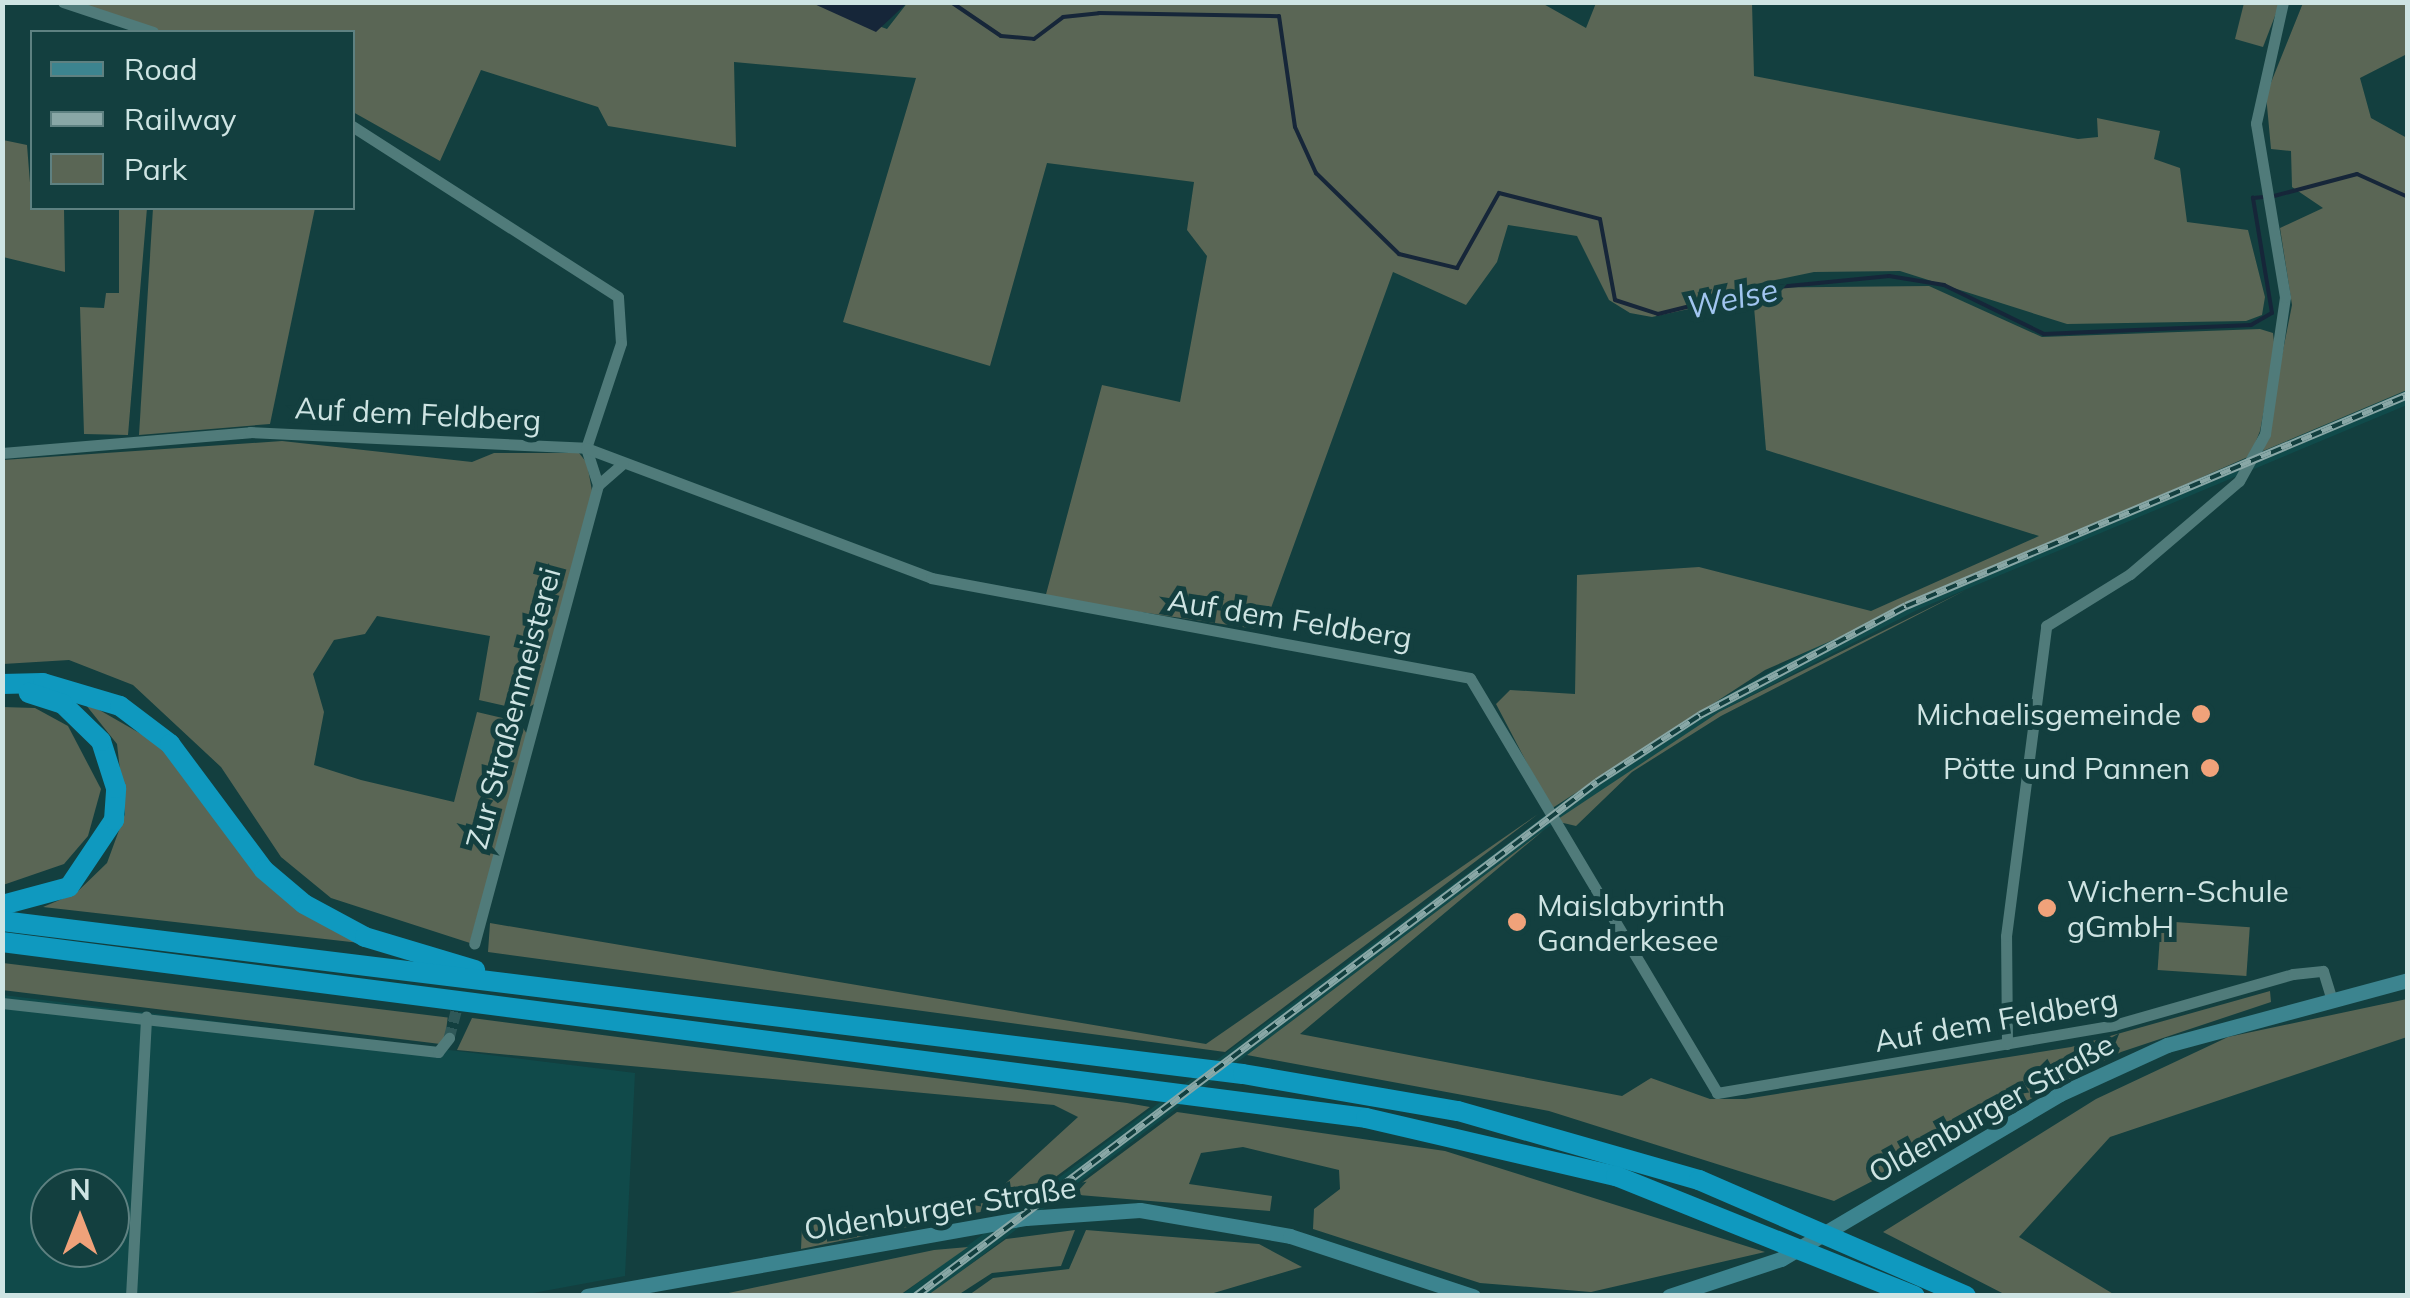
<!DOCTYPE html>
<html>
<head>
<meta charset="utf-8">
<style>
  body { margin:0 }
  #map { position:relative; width:2410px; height:1298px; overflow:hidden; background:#133f3f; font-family:Mulish,sans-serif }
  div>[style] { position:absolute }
  .built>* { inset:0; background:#104a4a }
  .green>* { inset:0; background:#5a6655; transform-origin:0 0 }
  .water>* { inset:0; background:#162639 }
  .stream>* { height:4px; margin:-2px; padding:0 2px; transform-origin:2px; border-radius:2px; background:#162639 }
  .street-tunnel>* { height:11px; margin-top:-5.5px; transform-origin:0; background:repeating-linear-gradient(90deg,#2f5858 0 11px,transparent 0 16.5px) }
  .street>* { height:11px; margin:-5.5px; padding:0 5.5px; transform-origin:5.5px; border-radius:5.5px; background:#507b7a }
  .secondary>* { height:15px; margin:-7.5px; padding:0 7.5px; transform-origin:7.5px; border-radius:7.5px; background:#3c848f }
  .highway>* { height:20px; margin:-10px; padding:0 10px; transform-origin:10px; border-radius:10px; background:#0f99bf }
  .rail>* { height:8px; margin-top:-4px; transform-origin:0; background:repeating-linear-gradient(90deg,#133f3f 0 11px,#89a7a6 0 22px); box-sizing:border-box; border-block:2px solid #89a7a6 }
  .dots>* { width:28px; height:28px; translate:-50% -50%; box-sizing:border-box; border:5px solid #133f3f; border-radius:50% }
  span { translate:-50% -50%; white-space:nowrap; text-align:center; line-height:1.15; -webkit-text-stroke:10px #133f3f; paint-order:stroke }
  .street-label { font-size:30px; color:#cee4e3 }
  .poi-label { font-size:30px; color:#cee4e3 }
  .right { translate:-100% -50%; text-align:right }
  .left { translate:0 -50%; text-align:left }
  .water-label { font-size:32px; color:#a1c5f0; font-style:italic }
  .frame { position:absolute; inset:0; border:5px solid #cee4e3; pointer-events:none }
  .legend { position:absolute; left:30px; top:30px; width:325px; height:180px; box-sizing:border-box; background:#133f3f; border:2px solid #5e8181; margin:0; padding:12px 18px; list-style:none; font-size:30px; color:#cee4e3 }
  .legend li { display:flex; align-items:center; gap:20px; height:50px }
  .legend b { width:50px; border:2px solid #5e8181 }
  .north { position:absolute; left:30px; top:1168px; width:100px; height:100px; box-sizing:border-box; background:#133f3f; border:2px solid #5e8181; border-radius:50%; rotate:0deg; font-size:28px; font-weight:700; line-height:40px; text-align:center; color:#cee4e3 }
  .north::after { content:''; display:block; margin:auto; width:35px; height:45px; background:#f0a27a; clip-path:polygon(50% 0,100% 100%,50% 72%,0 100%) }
</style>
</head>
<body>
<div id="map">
  <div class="built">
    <div style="clip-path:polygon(2407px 390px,2407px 405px,1919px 609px,1719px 712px,1544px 830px,951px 1279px,928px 1295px,900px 1296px,1649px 738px,1867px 619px)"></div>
    <div style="clip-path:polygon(evenodd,3px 995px,635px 1073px,625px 1276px,517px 1296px,3px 1296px,3px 995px,50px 1188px,110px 1188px,110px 1248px,50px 1248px,50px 1188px)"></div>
  </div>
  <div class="green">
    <div style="clip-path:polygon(812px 2px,887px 29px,908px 2px,1540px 2px,1586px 28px,1596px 3px,1752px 3px,1754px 76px,2078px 139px,2098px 137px,2097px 118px,2160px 131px,2154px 159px,2180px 168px,2187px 222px,2248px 230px,2265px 297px,2262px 315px,2246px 321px,2067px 324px,1900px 271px,1814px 272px,1737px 288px,1929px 286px,2042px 337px,2260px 329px,2273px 333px,2275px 351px,2260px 431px,2250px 456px,1765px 670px,1551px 809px,1496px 704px,1510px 690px,1575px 694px,1577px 575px,1699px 567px,1871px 611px,2039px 536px,1766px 450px,1753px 295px,1652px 317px,1630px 313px,1609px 300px,1577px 236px,1508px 225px,1497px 262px,1466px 305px,1393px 272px,1263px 630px,1045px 598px,1102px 385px,1180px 402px,1207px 256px,1187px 230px,1194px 182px,1047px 163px,990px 366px,843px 322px,916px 78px,734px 62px,736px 147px,608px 126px,598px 107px,481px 70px,440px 161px,353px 112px,352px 32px,160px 32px,75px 3px)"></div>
    <div style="clip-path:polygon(2244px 3px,2280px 3px,2263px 47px,2235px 39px)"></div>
    <div style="clip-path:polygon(2303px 3px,2407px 3px,2407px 54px,2360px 78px,2371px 118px,2407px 138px,2407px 390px,2263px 451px,2292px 305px,2280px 228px,2323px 208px,2292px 187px,2291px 151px,2271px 149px,2266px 95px)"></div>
    <div style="clip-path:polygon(3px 140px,27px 145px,32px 208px,64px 208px,65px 272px,3px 257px)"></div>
    <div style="clip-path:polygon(119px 208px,147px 208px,128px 435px,84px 434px,80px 307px,104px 308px,106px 293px,119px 293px)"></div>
    <div style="clip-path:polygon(153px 208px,315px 208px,270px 424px,139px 435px)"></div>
    <div style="clip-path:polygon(282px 441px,472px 462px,494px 453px,579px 453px,587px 463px,592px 491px,536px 703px,524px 710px,479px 700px,490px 636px,377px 616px,365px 634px,334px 640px,313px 674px,324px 712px,314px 765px,361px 780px,454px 802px,477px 712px,519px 722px,527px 734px,470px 943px,331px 898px,281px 857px,221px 767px,133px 685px,69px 660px,3px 664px,3px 460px)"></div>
    <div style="clip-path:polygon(1966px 590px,1721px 716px,1632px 772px,1576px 826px,1555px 821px,1719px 712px)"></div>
    <div style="clip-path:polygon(82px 700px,169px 750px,255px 873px,360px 943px,43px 907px,76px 893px,107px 863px,125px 814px,117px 744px)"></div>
    <div style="clip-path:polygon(2px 707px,35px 708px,68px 726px,101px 789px,88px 836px,64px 864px,3px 885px)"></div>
    <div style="clip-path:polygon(1538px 814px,1225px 1052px,488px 952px,490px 923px,1206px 1044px)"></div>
    <div style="clip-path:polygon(1544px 830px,1300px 1034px,1622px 1096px,1651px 1078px,1710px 1099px,1745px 1099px,2071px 1047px,2270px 991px,2271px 1002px,2121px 1052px,1834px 1201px,1549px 1111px,1247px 1055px)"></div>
    <div style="left:2161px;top:921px;width:89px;height:49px;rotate:4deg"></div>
    <div style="left:3px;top:963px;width:448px;height:27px;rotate:7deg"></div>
    <div style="clip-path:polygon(2407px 999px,2407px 1037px,2110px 1137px,2019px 1237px,2115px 1295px,2006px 1295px,1883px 1232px,2096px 1099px,2228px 1037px)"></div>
    <div style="clip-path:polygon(472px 1018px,1127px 1103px,1150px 1107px,1019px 1204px,801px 1249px,802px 1226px,984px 1203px,1078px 1117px,1054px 1105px,457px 1050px)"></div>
    <div style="clip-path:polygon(1177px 1112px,1445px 1151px,1765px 1252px,1591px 1292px,1480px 1283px,1313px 1229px,1314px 1209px,1340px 1189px,1339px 1170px,1243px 1147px,1201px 1153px,1189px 1184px,1272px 1196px,1270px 1211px,1067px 1194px)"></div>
    <div style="clip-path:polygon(1075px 1230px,1061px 1266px,992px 1273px,958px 1295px,928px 1295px,1006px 1239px)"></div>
    <div style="clip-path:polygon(1086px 1230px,1259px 1244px,1302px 1267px,1207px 1295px,969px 1295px,993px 1278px,1069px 1269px)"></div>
    <div style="clip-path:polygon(968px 1247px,900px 1295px,719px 1295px,934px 1250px)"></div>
  </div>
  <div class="water">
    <div style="clip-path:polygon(908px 2px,876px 32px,812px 3px,812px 2px)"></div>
  </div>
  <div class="stream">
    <div style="left:951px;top:2px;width:60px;rotate:34.2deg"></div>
    <div style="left:1001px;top:36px;width:33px;rotate:5deg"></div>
    <div style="left:1034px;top:39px;width:36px;rotate:-37deg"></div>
    <div style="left:1063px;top:17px;width:36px;rotate:-6deg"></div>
    <div style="left:1099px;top:13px;width:180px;rotate:1deg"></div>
    <div style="left:1279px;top:16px;width:112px;rotate:81.8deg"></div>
    <div style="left:1295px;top:127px;width:51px;rotate:65.5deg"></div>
    <div style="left:1316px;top:173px;width:116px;rotate:44.3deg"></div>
    <div style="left:1399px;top:254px;width:60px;rotate:13.6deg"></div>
    <div style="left:1457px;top:268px;width:86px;rotate:-60.8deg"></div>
    <div style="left:1499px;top:193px;width:104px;rotate:14.4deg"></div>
    <div style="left:1600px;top:219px;width:82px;rotate:79.5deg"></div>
    <div style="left:1615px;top:300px;width:45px;rotate:18deg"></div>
    <div style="left:1658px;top:314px;width:104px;rotate:-13.9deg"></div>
    <div style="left:1759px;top:289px;width:131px;rotate:-5.7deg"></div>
    <div style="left:1889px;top:276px;width:56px;rotate:9.3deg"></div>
    <div style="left:1944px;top:285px;width:111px;rotate:26.1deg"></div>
    <div style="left:2044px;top:334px;width:207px;rotate:-2.5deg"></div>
    <div style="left:2251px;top:325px;width:24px;rotate:-30deg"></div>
    <div style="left:2272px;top:313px;width:117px;rotate:-99.4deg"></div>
    <div style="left:2253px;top:198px;width:11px;rotate:-5deg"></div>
    <div style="left:2274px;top:196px;width:86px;rotate:-14.8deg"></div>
    <div style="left:2357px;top:174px;width:56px;rotate:24.3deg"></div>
  </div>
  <div class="street-tunnel">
    <div style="left:449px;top:1038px;width:43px;rotate:-75.3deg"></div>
  </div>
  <div class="street">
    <div style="left:63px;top:2px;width:95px;rotate:18.4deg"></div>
    <div style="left:352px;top:126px;width:316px;rotate:32.7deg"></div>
    <div style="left:618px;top:297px;width:46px;rotate:86.3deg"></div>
    <div style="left:621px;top:343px;width:111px;rotate:108.4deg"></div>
    <div style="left:586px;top:448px;width:39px;rotate:72deg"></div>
    <div style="left:598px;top:485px;width:475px;rotate:105.1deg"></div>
    <div style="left:2px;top:453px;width:249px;rotate:-4.8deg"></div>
    <div style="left:250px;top:432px;width:336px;rotate:2.7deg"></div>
    <div style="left:586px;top:448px;width:369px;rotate:20.6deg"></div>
    <div style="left:931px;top:578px;width:548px;rotate:10.51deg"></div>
    <div style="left:1470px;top:678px;width:483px;rotate:59.2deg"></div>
    <div style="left:1717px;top:1093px;width:403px;rotate:-9.7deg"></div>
    <div style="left:2114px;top:1025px;width:186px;rotate:-15.9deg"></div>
    <div style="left:2293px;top:974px;width:30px;rotate:-6deg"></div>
    <div style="left:2323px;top:971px;width:24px;rotate:73deg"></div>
    <div style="left:598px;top:485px;width:33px;rotate:-41deg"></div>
    <div style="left:2px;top:1003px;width:439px;rotate:6.4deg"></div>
    <div style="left:438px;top:1052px;width:18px;rotate:-52deg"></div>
    <div style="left:2007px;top:1044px;width:108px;rotate:-90.5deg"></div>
    <div style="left:2006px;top:936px;width:313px;rotate:-82.6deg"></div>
    <div style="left:2046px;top:626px;width:99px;rotate:-31.8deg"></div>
    <div style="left:2130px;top:574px;width:143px;rotate:-40.5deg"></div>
    <div style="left:2239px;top:481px;width:54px;rotate:-61deg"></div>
    <div style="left:2265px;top:434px;width:138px;rotate:-81.7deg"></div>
    <div style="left:2285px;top:297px;width:176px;rotate:-99.5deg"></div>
    <div style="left:2256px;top:123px;width:124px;rotate:-77.4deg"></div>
    <div style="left:131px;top:1296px;width:280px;rotate:-86.9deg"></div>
  </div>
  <div class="secondary">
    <div style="left:587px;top:1296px;width:446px;rotate:-10.1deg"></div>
    <div style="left:1026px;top:1218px;width:114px;rotate:-4deg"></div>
    <div style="left:1140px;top:1210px;width:152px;rotate:9.8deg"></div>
    <div style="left:1290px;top:1236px;width:193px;rotate:18.2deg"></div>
    <div style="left:1669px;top:1296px;width:118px;rotate:-18.3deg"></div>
    <div style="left:1781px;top:1259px;width:324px;rotate:-30.6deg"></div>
    <div style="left:2060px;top:1094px;width:118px;rotate:-24.6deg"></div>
    <div style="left:2167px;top:1045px;width:250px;rotate:-15.1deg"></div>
  </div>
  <div class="highway">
    <div style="left:2px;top:684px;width:41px;rotate:-1.4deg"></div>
    <div style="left:43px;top:683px;width:80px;rotate:16.6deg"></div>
    <div style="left:120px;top:706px;width:63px;rotate:37.2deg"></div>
    <div style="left:170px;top:744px;width:157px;rotate:53.3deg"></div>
    <div style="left:264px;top:870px;width:52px;rotate:40.4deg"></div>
    <div style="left:304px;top:904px;width:69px;rotate:28.4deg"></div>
    <div style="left:365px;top:937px;width:115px;rotate:16.7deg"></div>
    <div style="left:2px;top:905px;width:69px;rotate:-15deg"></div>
    <div style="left:69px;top:887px;width:81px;rotate:-56.1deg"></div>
    <div style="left:114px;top:820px;width:32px;rotate:-86deg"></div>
    <div style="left:116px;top:788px;width:49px;rotate:-107.7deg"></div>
    <div style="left:101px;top:741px;width:53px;rotate:-135.8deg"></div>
    <div style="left:63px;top:704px;width:36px;rotate:-162deg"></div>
    <div style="left:2px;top:921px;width:1250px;rotate:7.03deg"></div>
    <div style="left:1243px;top:1074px;width:218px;rotate:9.8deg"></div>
    <div style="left:1458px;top:1111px;width:251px;rotate:16deg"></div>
    <div style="left:1699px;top:1180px;width:291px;rotate:23.5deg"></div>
    <div style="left:2px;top:942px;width:1375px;rotate:7.35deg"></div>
    <div style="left:1366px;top:1118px;width:257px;rotate:13.1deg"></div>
    <div style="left:1616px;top:1176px;width:322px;rotate:21.9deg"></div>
  </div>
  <div class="rail">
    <div style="left:916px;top:1296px;width:853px;rotate:-37.04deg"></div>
    <div style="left:1597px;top:782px;width:123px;rotate:-33deg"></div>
    <div style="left:1700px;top:715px;width:233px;rotate:-27.9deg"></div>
    <div style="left:1906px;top:606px;width:545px;rotate:-22.8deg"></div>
  </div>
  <div class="dots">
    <div style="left:2201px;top:714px;background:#f0a27a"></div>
    <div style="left:2210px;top:768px;background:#f0a27a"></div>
    <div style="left:2047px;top:908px;background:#f0a27a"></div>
    <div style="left:1517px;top:922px;background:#f0a27a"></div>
  </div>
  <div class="street-label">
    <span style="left:418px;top:414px;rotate:3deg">Auf dem Feldberg</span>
    <span style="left:1290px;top:619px;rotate:9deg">Auf dem Feldberg</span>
    <span style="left:513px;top:708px;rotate:-75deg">Zur Straßenmeisterei</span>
    <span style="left:1996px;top:1020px;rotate:-10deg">Auf dem Feldberg</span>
    <span style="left:1991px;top:1108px;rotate:-29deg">Oldenburger Straße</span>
    <span style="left:940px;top:1208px;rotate:-9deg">Oldenburger Straße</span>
  </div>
  <div class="poi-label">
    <span class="right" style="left:2181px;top:714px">Michaelisgemeinde</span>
    <span class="right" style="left:2190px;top:768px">Pötte und Pannen</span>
    <span class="left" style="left:2067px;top:908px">Wichern-Schule<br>gGmbH</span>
    <span class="left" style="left:1537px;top:922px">Maislabyrinth<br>Ganderkesee</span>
  </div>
  <div class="water-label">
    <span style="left:1732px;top:298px;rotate:-12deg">Welse</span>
  </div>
  <div class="frame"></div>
  <ul class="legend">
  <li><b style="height:12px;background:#3c848f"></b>Road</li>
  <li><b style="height:12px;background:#89a7a6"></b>Railway</li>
  <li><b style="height:28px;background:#5a6655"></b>Park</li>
  </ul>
  <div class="north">N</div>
</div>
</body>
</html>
